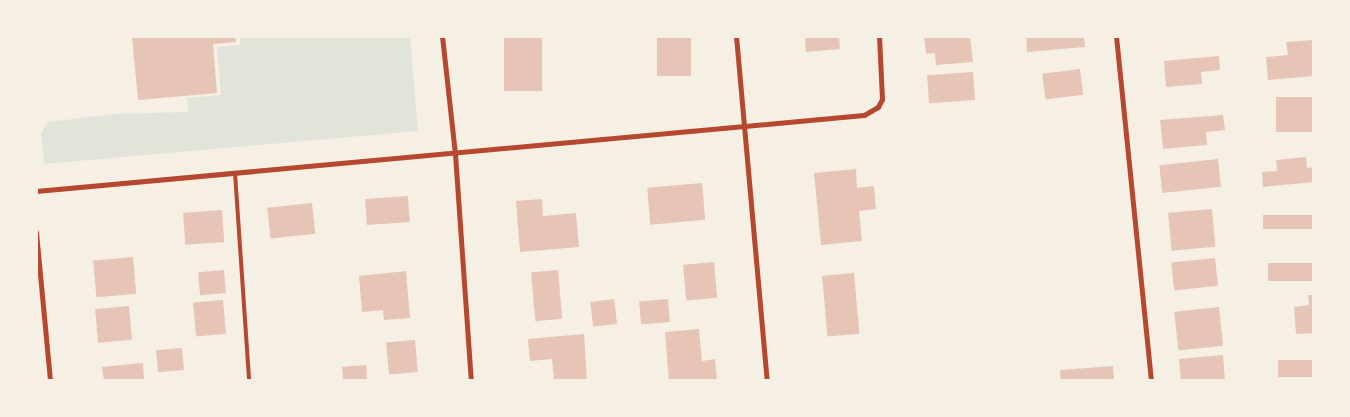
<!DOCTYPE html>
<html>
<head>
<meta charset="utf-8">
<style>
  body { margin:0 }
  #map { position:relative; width:1350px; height:417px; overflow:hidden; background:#f6efe4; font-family:"Open Sans",sans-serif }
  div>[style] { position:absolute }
  .green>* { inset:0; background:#e2e4dc }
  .building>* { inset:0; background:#e6c5b7; transform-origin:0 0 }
  .service>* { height:4px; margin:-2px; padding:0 2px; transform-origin:2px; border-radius:2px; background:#b5482f }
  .minor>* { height:5px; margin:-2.5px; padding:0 2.5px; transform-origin:2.5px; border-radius:2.5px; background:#b5482f }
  span { translate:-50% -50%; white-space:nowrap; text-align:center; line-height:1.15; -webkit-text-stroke:5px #f6efe4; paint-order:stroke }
  .frame { position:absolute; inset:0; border:38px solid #f6efe4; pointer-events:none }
</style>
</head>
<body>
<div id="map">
  <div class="green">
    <div style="clip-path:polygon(240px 36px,410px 36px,418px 131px,44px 164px,41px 133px,48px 122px,114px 114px,188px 112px,187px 98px,221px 95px,217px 47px,240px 45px)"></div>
  </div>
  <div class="building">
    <div style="clip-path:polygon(132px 36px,235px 36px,236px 42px,213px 44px,217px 93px,138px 100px)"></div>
    <div style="left:504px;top:36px;width:38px;height:55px"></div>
    <div style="left:657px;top:36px;width:34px;height:40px"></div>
    <div style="clip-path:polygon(805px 36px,839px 36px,840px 49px,806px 52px)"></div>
    <div style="clip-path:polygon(924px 36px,970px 36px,973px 62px,936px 65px,935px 53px,926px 54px)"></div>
    <div style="clip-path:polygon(1026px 36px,1084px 36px,1085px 47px,1027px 52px)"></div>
    <div style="clip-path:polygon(1314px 40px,1314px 76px,1268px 80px,1266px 57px,1288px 55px,1286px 42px)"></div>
    <div style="clip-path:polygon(1219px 56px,1220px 70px,1201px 72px,1202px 84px,1166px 87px,1164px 61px)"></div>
    <div style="left:1080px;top:69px;width:26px;height:38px;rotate:83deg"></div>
    <div style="left:973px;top:72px;width:28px;height:46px;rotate:86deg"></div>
    <div style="left:1314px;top:97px;width:35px;height:38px;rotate:90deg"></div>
    <div style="clip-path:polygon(1223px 115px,1225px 130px,1206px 132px,1207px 145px,1163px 149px,1160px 120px)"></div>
    <div style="clip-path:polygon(1306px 157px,1307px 168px,1314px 167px,1314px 182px,1263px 187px,1262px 172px,1277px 171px,1276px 160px)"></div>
    <div style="left:1218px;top:159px;width:28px;height:59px;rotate:84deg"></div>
    <div style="clip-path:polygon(856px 169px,857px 188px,874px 186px,876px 209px,859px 211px,862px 241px,821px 245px,814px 173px)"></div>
    <div style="left:702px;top:183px;width:37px;height:55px;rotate:85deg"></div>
    <div style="left:408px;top:196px;width:26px;height:43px;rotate:86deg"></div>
    <div style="clip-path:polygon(542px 199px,543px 216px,576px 213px,579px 247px,520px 252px,516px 201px)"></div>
    <div style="left:312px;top:203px;width:31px;height:45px;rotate:84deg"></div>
    <div style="left:1212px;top:209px;width:38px;height:44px;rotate:85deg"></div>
    <div style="left:222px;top:210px;width:32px;height:39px;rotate:86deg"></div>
    <div style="left:1314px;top:215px;width:14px;height:51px;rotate:90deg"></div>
    <div style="left:133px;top:257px;width:37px;height:40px;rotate:85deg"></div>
    <div style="left:1215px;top:258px;width:28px;height:44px;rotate:84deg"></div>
    <div style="left:714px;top:262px;width:36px;height:31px;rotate:85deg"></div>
    <div style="left:1314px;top:263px;width:18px;height:46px;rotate:90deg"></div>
    <div style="left:224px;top:270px;width:23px;height:26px;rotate:85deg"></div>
    <div style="left:558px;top:270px;width:49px;height:27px;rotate:85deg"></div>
    <div style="clip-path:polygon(406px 271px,410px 318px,384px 320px,383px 310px,362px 312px,359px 276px)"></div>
    <div style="left:854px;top:273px;width:61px;height:32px;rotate:85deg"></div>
    <div style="clip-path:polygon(1308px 295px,1314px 295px,1314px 333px,1296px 334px,1294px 307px,1309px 305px)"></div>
    <div style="left:614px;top:299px;width:25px;height:24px;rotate:83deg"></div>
    <div style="left:668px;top:299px;width:23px;height:29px;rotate:85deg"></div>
    <div style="left:223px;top:300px;width:34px;height:30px;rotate:85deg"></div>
    <div style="left:129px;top:306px;width:34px;height:34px;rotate:85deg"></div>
    <div style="left:1219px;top:307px;width:39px;height:45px;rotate:84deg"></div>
    <div style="clip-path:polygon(699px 329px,702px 361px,715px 359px,717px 381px,669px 381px,665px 332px)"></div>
    <div style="clip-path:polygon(584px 334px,587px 381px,554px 381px,552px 359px,530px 361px,528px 339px)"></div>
    <div style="left:415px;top:340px;width:32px;height:29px;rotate:85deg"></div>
    <div style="left:182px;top:348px;width:22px;height:26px;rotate:85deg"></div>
    <div style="clip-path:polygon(1223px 355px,1225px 381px,1181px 381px,1179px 359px)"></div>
    <div style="left:1314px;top:360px;width:17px;height:36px;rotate:90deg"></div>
    <div style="clip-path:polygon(143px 363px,144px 381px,104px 381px,102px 367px)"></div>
    <div style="left:366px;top:365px;width:16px;height:24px;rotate:86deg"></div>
    <div style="clip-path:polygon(1113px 366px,1114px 381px,1061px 381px,1060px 370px)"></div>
  </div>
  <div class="service">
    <div style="left:235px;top:173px;width:208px;rotate:86.1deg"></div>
  </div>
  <div class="minor">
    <div style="left:442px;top:36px;width:119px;rotate:83.7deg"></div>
    <div style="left:455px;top:154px;width:228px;rotate:86deg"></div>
    <div style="left:736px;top:36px;width:346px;rotate:84.9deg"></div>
    <div style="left:1116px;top:36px;width:347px;rotate:84.2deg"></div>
    <div style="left:36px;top:191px;width:831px;rotate:-5.24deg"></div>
    <div style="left:864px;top:115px;width:16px;rotate:-30deg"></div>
    <div style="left:878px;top:107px;width:9px;rotate:-63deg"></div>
    <div style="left:882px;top:99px;width:63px;rotate:-92.7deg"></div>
    <div style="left:36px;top:232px;width:150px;rotate:84.6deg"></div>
  </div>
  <div class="frame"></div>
</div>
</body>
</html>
